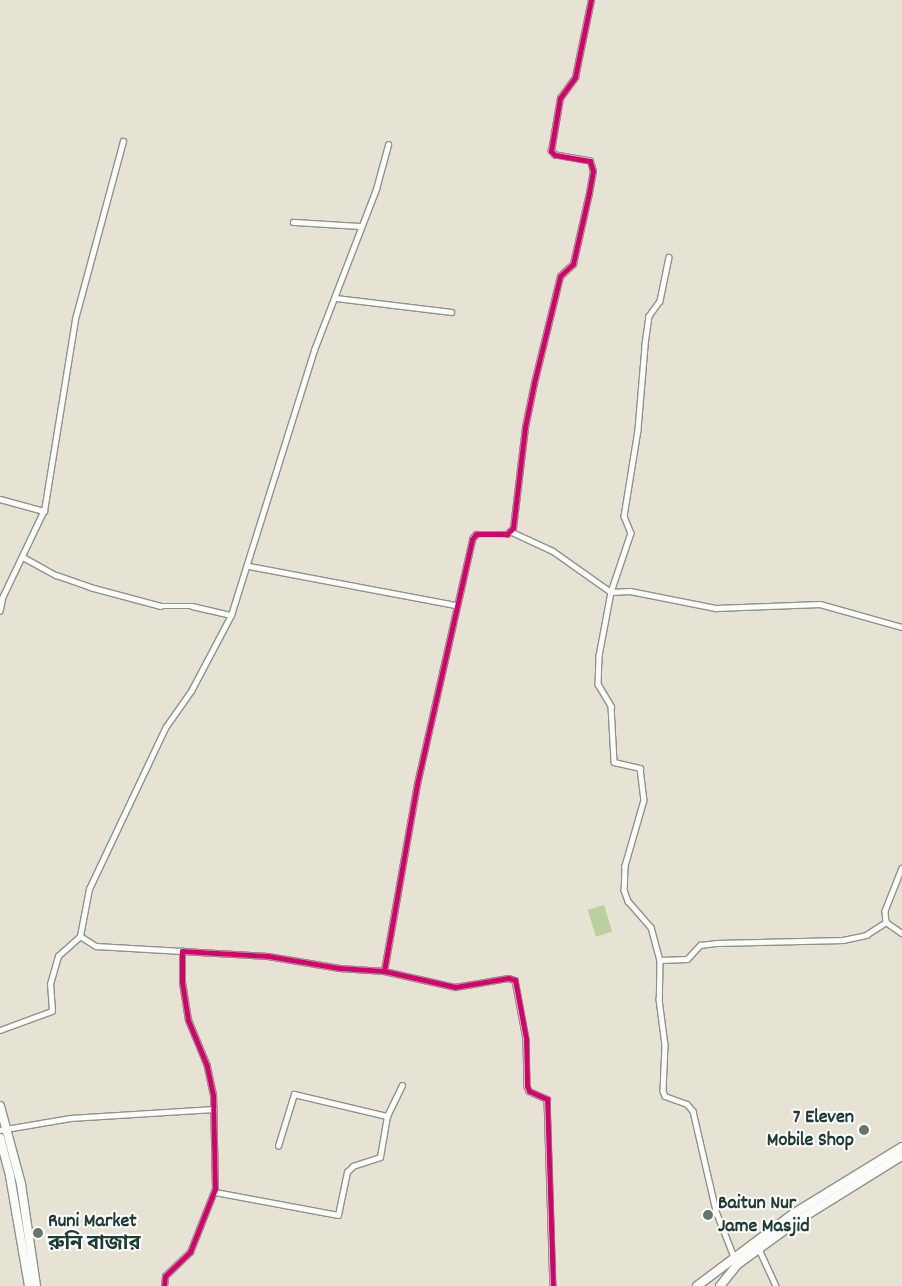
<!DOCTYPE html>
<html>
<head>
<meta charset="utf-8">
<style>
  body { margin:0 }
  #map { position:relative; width:902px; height:1286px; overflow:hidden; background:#e6e3d4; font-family:Dekko,"Noto Sans Bengali",sans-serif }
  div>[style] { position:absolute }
  .green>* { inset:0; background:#bbd19d; transform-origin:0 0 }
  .roads { filter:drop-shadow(1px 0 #8e9289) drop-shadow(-1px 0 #8e9289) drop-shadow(0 1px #8e9289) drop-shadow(0 -1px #8e9289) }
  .minor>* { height:4.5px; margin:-2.25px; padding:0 2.25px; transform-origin:2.25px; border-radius:2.25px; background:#fbfbf9 }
  .trunk>* { height:8px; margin:-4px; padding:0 4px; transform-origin:4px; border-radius:4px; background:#fbfbf9 }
  .cycleway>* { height:5px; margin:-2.5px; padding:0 2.5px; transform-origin:2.5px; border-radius:2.5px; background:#d6006c }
  .dots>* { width:14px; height:14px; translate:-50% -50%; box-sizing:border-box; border:2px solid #fff; border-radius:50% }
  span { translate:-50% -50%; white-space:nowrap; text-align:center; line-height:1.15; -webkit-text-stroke:4px #fff; paint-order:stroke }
  .poi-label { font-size:20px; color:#1f3d34; font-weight:700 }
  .right { translate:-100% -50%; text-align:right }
  .left { translate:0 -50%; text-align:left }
</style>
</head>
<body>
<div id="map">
  <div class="green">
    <div style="left:604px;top:905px;width:28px;height:17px;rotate:73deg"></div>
  </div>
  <div class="roads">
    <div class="minor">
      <div style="left:293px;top:222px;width:68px;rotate:3.4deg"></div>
      <div style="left:669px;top:257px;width:45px;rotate:101.6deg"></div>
      <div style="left:660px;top:301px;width:19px;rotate:126deg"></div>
      <div style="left:649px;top:316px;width:30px;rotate:98deg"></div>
      <div style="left:645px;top:346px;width:84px;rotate:94.8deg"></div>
      <div style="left:638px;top:430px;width:87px;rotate:99.2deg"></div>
      <div style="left:624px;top:516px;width:18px;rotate:68deg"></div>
      <div style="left:631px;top:533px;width:62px;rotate:108.7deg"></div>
      <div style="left:611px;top:592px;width:19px;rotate:-3deg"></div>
      <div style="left:630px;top:591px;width:88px;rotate:11.2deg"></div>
      <div style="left:716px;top:608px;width:104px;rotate:-2.2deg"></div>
      <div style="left:820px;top:604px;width:85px;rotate:15.7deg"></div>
      <div style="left:336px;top:298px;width:116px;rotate:6.9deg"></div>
      <div style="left:0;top:499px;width:46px;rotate:15.3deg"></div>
      <div style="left:44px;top:511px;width:95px;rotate:115.5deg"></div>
      <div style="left:3px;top:597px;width:14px;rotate:102deg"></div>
      <div style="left:44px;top:511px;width:194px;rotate:-80.8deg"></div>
      <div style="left:75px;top:319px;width:184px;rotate:-74.9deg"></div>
      <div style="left:512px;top:532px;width:45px;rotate:24.9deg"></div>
      <div style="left:553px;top:551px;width:71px;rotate:35.3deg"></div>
      <div style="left:611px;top:592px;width:65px;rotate:100.6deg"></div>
      <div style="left:599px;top:656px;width:28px;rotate:92deg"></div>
      <div style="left:598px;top:684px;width:26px;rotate:59deg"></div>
      <div style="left:611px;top:706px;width:56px;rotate:86.9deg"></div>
      <div style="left:614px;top:762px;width:27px;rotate:13deg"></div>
      <div style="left:640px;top:768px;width:32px;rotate:83deg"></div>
      <div style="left:644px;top:800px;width:69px;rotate:106.1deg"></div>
      <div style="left:625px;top:866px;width:24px;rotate:92deg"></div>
      <div style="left:624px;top:890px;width:12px;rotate:70deg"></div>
      <div style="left:628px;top:901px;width:35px;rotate:49deg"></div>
      <div style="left:651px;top:927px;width:34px;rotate:75deg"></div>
      <div style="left:660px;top:960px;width:39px;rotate:91deg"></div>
      <div style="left:659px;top:999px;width:46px;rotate:82.6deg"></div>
      <div style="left:665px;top:1045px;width:46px;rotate:92.5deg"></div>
      <div style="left:663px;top:1091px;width:5px;rotate:68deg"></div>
      <div style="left:665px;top:1096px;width:23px;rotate:20deg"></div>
      <div style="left:687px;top:1104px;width:9px;rotate:49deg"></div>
      <div style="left:693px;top:1111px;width:103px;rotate:77deg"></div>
      <div style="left:716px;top:1211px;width:49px;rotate:68.6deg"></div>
      <div style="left:23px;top:557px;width:38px;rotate:29deg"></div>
      <div style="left:56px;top:575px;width:36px;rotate:19deg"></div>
      <div style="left:90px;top:587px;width:73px;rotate:15deg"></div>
      <div style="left:161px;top:606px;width:31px"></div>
      <div style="left:192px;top:606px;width:40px;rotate:13deg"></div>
      <div style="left:249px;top:566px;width:211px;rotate:10.7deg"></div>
      <div style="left:902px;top:868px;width:46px;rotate:111.6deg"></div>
      <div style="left:885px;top:911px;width:11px;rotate:85deg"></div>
      <div style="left:886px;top:922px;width:19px;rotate:35deg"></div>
      <div style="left:80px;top:936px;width:19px;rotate:32deg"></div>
      <div style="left:96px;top:946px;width:86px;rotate:3.3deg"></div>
      <div style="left:660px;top:960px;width:27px;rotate:-2deg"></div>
      <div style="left:687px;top:959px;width:19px;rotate:-47deg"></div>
      <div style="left:700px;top:945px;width:17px;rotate:-7deg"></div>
      <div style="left:717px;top:943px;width:126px;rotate:-1.4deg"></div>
      <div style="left:843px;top:940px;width:24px;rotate:-12deg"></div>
      <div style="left:866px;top:935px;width:24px;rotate:-33deg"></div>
      <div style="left:384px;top:971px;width:190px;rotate:-80deg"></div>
      <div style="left:417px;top:784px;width:251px;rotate:-77.3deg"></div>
      <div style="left:472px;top:539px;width:6px;rotate:-51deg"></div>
      <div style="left:476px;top:534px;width:31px"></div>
      <div style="left:507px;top:534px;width:8px;rotate:-45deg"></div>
      <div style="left:513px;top:528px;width:102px;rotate:-83.2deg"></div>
      <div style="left:525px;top:427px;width:45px;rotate:-78.4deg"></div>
      <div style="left:534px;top:383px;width:110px;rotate:-76.3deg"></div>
      <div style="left:560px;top:276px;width:18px;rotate:-43deg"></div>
      <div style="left:573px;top:264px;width:73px;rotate:-77.3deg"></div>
      <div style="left:589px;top:193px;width:22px;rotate:-80deg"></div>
      <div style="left:593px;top:171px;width:10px;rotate:-107deg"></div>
      <div style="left:590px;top:161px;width:36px;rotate:-170deg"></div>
      <div style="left:555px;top:155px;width:6px;rotate:-135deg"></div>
      <div style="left:551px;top:151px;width:54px;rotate:-80.4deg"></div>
      <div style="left:560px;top:98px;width:26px;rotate:-54deg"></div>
      <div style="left:575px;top:77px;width:79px;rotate:-78.3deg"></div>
      <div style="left:0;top:1030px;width:55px;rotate:-20.1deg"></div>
      <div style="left:52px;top:1011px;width:27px;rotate:-94deg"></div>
      <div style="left:50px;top:984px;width:29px;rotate:-74deg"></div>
      <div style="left:58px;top:956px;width:30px;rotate:-42deg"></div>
      <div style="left:80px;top:936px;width:48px;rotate:-79.2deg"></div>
      <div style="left:89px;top:889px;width:178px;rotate:-64.7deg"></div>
      <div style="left:165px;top:728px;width:45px;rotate:-54.9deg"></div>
      <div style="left:191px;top:691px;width:86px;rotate:-62.2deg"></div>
      <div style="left:231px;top:615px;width:278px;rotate:-72.6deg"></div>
      <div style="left:314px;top:350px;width:173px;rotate:-68.9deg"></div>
      <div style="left:376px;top:189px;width:46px;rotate:-74.7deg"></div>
      <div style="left:0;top:1130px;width:71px;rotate:-9.7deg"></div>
      <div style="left:70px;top:1118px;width:144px;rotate:-3.6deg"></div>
      <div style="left:278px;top:1146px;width:54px;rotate:-72.9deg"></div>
      <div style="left:294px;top:1094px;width:96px;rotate:13.3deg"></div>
      <div style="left:215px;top:1192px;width:125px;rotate:10.6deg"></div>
      <div style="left:338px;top:1215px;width:44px;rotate:-78.2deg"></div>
      <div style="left:347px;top:1172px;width:8px;rotate:-45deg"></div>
      <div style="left:353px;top:1166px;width:28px;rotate:-18deg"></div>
      <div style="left:380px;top:1157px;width:42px;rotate:-80.3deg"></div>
      <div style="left:387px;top:1116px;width:34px;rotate:-64deg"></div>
      <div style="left:759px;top:1249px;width:41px;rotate:65.3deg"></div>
      <div style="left:164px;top:1286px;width:10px;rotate:-84deg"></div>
      <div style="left:165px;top:1276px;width:35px;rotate:-44deg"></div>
      <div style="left:190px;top:1252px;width:68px;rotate:-68.4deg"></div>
      <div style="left:215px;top:1189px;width:94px;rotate:-91.2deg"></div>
      <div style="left:213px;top:1095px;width:30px;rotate:-102deg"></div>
      <div style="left:207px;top:1066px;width:50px;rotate:-112.4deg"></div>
      <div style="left:188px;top:1020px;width:39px;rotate:-99deg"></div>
      <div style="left:182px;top:981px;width:30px;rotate:-90deg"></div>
      <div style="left:182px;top:951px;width:86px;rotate:3.3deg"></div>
      <div style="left:268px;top:956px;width:72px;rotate:9.6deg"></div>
      <div style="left:339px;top:968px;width:45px;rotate:3.8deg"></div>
      <div style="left:384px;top:971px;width:73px;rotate:12.7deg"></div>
      <div style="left:455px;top:987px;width:54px;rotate:-9.6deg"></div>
      <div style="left:508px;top:978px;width:7px;rotate:16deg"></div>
      <div style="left:515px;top:980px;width:60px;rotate:79.4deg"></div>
      <div style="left:526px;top:1039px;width:47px;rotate:88.8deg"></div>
      <div style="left:527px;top:1086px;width:5px;rotate:68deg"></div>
      <div style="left:529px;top:1091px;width:20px;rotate:24deg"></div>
      <div style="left:547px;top:1099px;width:187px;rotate:88.2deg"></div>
    </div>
    <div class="trunk">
      <div style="left:0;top:1106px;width:81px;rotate:74.9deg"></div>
      <div style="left:21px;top:1184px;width:103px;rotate:81.6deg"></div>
      <div style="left:0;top:1138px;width:39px;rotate:75deg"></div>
      <div style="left:10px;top:1176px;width:112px;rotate:80.2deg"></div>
      <div style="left:697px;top:1286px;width:120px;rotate:-36.9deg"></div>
      <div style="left:793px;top:1214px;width:128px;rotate:-31.6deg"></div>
      <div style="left:720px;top:1286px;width:28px;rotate:-51deg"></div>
      <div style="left:738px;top:1264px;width:73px;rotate:-36.1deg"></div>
      <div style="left:797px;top:1221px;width:123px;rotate:-31.8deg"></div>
    </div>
  </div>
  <div class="cycleway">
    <div style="left:384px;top:971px;width:190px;rotate:-80deg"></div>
    <div style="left:417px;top:784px;width:251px;rotate:-77.3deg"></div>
    <div style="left:472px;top:539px;width:6px;rotate:-51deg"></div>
    <div style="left:476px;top:534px;width:31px"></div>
    <div style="left:507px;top:534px;width:8px;rotate:-45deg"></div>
    <div style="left:513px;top:528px;width:102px;rotate:-83.2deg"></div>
    <div style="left:525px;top:427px;width:45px;rotate:-78.4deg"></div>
    <div style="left:534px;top:383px;width:110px;rotate:-76.3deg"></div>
    <div style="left:560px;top:276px;width:18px;rotate:-43deg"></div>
    <div style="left:573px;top:264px;width:73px;rotate:-77.3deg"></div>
    <div style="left:589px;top:193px;width:22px;rotate:-80deg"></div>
    <div style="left:593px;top:171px;width:10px;rotate:-107deg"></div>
    <div style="left:590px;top:161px;width:36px;rotate:-170deg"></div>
    <div style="left:555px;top:155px;width:6px;rotate:-135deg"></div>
    <div style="left:551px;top:151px;width:54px;rotate:-80.4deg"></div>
    <div style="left:560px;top:98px;width:26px;rotate:-54deg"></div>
    <div style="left:575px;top:77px;width:79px;rotate:-78.3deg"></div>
    <div style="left:164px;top:1286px;width:10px;rotate:-84deg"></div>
    <div style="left:165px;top:1276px;width:35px;rotate:-44deg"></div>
    <div style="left:190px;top:1252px;width:68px;rotate:-68.4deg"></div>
    <div style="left:215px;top:1189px;width:94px;rotate:-91.2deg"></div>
    <div style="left:213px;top:1095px;width:30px;rotate:-102deg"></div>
    <div style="left:207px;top:1066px;width:50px;rotate:-112.4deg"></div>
    <div style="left:188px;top:1020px;width:39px;rotate:-99deg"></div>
    <div style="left:182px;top:981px;width:30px;rotate:-90deg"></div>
    <div style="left:182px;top:951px;width:86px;rotate:3.3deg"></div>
    <div style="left:268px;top:956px;width:72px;rotate:9.6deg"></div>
    <div style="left:339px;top:968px;width:45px;rotate:3.8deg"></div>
    <div style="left:384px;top:971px;width:73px;rotate:12.7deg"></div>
    <div style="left:455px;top:987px;width:54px;rotate:-9.6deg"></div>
    <div style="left:508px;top:978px;width:7px;rotate:16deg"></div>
    <div style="left:515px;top:980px;width:60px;rotate:79.4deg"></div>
    <div style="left:526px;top:1039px;width:47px;rotate:88.8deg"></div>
    <div style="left:527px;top:1086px;width:5px;rotate:68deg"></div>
    <div style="left:529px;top:1091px;width:20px;rotate:24deg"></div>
    <div style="left:547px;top:1099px;width:187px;rotate:88.2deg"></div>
  </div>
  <div class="dots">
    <div style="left:864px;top:1130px;background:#65776c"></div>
    <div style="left:708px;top:1215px;background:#65776c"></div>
    <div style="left:38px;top:1233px;background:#65776c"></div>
  </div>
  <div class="poi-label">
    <span class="right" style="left:854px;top:1130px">7 Eleven<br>Mobile Shop</span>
    <span class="left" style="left:718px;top:1216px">Baitun Nur<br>Jame Masjid</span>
    <span class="left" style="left:48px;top:1234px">Runi Market<br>রুনি বাজার</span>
  </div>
</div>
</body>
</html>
